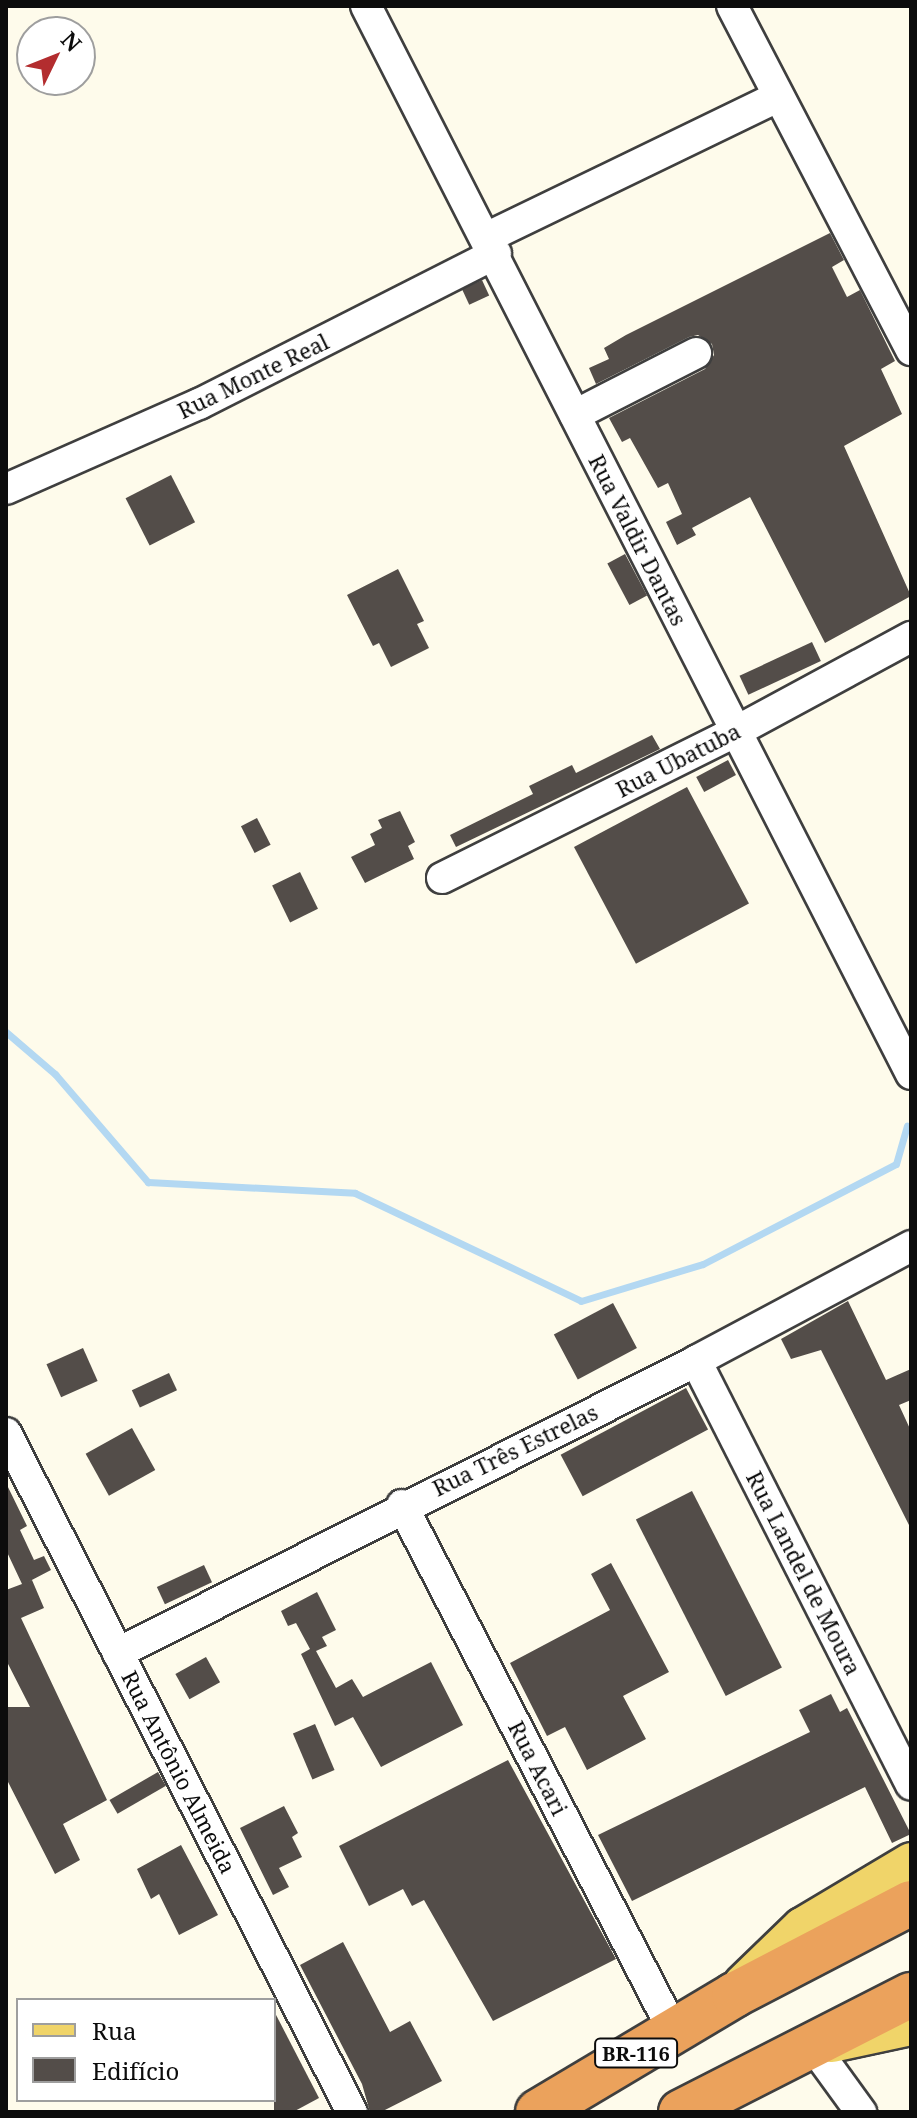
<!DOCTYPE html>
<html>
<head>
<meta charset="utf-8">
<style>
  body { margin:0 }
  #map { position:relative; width:917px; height:2118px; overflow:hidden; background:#fefbeb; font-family:"Noto Serif",serif }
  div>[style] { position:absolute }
  .stream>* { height:7px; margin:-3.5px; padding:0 3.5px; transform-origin:3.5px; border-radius:3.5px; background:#b3d8f2 }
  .building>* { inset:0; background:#534d49; transform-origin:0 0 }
  .roads { filter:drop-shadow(2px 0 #3f3f3f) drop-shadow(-2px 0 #3f3f3f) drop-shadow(0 2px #3f3f3f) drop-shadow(0 -2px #3f3f3f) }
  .minor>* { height:30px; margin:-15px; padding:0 15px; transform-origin:15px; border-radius:15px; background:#fff }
  .major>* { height:38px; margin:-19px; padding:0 19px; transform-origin:19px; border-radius:19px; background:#f0d469 }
  .highway>* { height:44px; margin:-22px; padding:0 22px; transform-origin:22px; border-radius:22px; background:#eba25c }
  span { translate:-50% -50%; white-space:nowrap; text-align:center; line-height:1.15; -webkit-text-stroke:8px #fff; paint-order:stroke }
  .shield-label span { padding:2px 6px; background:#fff; border:2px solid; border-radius:6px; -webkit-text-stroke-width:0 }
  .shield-label { font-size:20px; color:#0c0c0c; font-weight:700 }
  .street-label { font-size:22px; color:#0c0c0c }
  .frame { position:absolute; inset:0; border:8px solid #0c0c0c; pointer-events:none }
  .legend { position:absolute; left:16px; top:1998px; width:260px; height:104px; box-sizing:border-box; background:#fff; border:2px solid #9e9e9e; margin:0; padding:10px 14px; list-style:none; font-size:24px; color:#0c0c0c }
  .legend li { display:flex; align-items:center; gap:16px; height:40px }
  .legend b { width:40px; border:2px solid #9e9e9e }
  .north { position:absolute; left:16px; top:16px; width:80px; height:80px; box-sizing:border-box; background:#fff; border:2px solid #9e9e9e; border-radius:50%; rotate:47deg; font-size:22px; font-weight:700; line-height:32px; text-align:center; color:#0c0c0c }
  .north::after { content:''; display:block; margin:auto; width:28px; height:36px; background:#b32d2f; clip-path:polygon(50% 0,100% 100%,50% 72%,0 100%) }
</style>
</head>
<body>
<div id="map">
  <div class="stream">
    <div style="left:6px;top:1032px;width:65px;rotate:40.6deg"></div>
    <div style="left:55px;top:1074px;width:143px;rotate:49.3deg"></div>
    <div style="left:148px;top:1182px;width:207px;rotate:3deg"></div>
    <div style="left:355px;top:1193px;width:250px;rotate:25.5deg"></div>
    <div style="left:581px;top:1301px;width:127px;rotate:-16.9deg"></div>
    <div style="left:703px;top:1264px;width:217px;rotate:-27.4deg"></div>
    <div style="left:896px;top:1164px;width:40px;rotate:-74deg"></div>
  </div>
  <div class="building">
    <div style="clip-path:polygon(830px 233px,844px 260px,832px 267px,847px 297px,860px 290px,895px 361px,881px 369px,902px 414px,844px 446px,911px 596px,825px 643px,750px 497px,692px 528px,696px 535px,677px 545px,666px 522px,682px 514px,668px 483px,658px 488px,630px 438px,622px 442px,609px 418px,705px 369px,714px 355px,712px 344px,698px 335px,689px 337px,596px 384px,589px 368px,609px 359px,604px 348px,626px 335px)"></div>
    <div style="left:482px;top:280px;width:17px;height:22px;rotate:65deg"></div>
    <div style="left:171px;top:475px;width:53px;height:51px;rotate:63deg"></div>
    <div style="left:625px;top:554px;width:47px;height:20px;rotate:62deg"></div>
    <div style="clip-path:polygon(398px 569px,424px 621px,417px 624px,429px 648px,391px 667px,379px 643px,373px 646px,347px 595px)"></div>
    <div style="left:812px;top:642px;width:21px;height:80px;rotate:65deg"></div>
    <div style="clip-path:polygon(652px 735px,660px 749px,456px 847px,450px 835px,533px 794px,529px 786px,572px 765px,576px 773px)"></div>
    <div style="left:728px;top:760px;width:17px;height:36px;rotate:62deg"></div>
    <div style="left:687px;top:787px;width:132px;height:128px;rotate:62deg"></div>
    <div style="clip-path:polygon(400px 811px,415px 842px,408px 846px,414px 859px,365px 883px,351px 857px,375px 845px,370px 834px,382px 828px,378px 820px)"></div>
    <div style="left:257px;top:818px;width:30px;height:18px;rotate:63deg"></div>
    <div style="left:300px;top:872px;width:41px;height:31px;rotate:64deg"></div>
    <div style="clip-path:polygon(848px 1301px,886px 1380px,911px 1369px,911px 1400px,899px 1405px,911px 1431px,911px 1529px,821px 1350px,791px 1359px,781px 1339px)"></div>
    <div style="left:613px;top:1303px;width:51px;height:67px;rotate:62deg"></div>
    <div style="left:83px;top:1348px;width:36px;height:40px;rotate:66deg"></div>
    <div style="left:169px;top:1373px;width:19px;height:41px;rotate:65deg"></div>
    <div style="left:686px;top:1388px;width:47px;height:142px;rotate:62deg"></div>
    <div style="left:132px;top:1428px;width:48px;height:53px;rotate:61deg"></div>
    <div style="clip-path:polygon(6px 1483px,27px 1526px,20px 1530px,34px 1560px,44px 1556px,51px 1570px,28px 1582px,32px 1580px,44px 1608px,21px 1618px,107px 1800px,63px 1824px,80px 1860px,55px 1874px,6px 1778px,8px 1707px,30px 1707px,6px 1660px,6px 1590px,22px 1584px,6px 1550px)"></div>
    <div style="left:692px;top:1491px;width:198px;height:63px;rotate:63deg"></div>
    <div style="clip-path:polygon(611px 1563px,669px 1672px,623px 1696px,646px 1739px,587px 1770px,565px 1727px,547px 1736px,510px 1663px,610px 1610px,591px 1574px)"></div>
    <div style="left:204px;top:1565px;width:19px;height:52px;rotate:65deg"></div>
    <div style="clip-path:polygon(317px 1592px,336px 1630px,322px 1637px,327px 1646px,316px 1651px,336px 1688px,352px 1679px,363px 1697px,431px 1662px,463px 1725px,381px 1767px,353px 1717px,335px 1726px,301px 1654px,310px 1649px,296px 1623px,288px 1626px,281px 1611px)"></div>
    <div style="left:206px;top:1657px;width:29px;height:35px;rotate:61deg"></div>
    <div style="clip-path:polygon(831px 1694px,840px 1712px,847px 1708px,911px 1834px,892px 1843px,865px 1787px,632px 1901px,598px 1835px,810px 1732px,799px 1710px)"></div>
    <div style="left:315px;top:1724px;width:50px;height:24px;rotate:67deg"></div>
    <div style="clip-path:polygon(508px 1760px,616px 1959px,493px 2021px,424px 1900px,412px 1906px,403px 1889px,369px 1906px,339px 1846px)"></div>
    <div style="left:158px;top:1772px;width:16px;height:56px;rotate:60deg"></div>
    <div style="clip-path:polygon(284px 1806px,298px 1833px,292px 1837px,302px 1857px,279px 1868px,289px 1887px,273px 1895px,240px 1828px)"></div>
    <div style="clip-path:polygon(181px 1845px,218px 1915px,179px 1935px,159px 1894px,151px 1899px,137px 1869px)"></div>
    <div style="clip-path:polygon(343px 1942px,390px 2032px,410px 2021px,442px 2081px,381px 2112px,370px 2112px,362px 2084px,300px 1965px)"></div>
    <div style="clip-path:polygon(274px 2011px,319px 2098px,293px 2112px,274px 2112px)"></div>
  </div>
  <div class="roads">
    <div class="minor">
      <div style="left:366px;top:6px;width:1199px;rotate:62.96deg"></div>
      <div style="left:732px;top:6px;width:388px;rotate:62.5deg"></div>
      <div style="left:488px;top:237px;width:322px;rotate:-25.8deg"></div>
      <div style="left:575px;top:415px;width:136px;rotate:-27.1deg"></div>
      <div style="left:6px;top:489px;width:211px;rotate:-23.8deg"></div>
      <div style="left:199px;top:404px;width:333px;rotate:-26.9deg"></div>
      <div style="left:442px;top:878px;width:327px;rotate:-26.5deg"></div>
      <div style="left:735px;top:732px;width:200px;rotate:-28.4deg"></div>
      <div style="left:696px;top:1361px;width:475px;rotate:63.1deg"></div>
      <div style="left:6px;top:1433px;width:762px;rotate:63deg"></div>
      <div style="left:402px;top:1505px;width:591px;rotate:62.7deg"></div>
      <div style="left:118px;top:1653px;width:648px;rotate:-26.8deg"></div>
      <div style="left:696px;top:1361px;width:244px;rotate:-28.1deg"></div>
      <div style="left:813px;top:2046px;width:82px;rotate:54deg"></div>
    </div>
    <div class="major">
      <div style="left:743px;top:1984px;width:82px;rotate:-44deg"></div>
      <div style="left:802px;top:1927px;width:127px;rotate:-30.8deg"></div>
      <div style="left:832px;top:2043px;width:81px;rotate:-12.1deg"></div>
    </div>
    <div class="highway">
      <div style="left:538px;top:2112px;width:228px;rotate:-30.8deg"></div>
      <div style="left:734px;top:1995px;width:199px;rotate:-27.5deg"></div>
      <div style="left:681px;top:2112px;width:258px;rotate:-27deg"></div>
    </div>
  </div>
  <div class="shield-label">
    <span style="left:636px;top:2053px">BR-116</span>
  </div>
  <div class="street-label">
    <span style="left:253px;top:376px;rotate:-26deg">Rua Monte Real</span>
    <span style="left:638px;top:540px;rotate:63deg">Rua Valdir Dantas</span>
    <span style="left:678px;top:760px;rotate:-27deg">Rua Ubatuba</span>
    <span style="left:515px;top:1450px;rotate:-26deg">Rua Três Estrelas</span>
    <span style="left:804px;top:1573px;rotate:63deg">Rua Landel de Moura</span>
    <span style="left:538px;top:1768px;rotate:63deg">Rua Acari</span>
    <span style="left:179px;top:1772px;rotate:63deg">Rua Antônio Almeida</span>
  </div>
  <div class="frame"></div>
  <ul class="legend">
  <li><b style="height:10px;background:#f0d469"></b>Rua</li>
  <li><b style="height:22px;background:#534d49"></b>Edifício</li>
  </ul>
  <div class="north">N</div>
</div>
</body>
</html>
